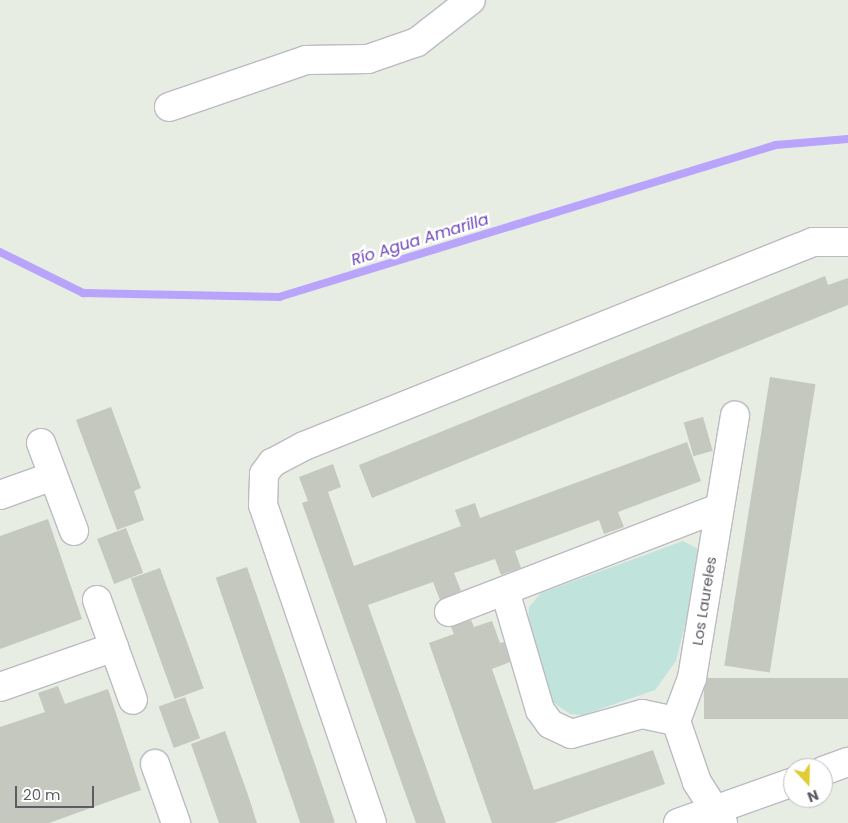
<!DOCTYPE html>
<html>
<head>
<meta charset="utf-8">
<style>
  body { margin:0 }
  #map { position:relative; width:848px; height:823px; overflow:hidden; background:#e7ede2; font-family:Poppins,sans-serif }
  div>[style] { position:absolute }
  .green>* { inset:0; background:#c0e4dc }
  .stream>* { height:8px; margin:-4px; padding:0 4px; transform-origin:4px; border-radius:4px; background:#b8a4fb }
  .building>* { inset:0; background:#c4c8bf; transform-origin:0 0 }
  .roads { filter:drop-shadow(1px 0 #bdbac1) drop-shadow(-1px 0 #bdbac1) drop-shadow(0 1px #bdbac1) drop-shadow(0 -1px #bdbac1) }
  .minor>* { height:28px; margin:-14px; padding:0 14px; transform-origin:14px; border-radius:14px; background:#fff }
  span { translate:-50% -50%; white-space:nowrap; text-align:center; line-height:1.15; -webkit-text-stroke:5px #fff; paint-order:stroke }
  .street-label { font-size:15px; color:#5d5b63 }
  .water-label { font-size:16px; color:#6c48bd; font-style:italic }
  .north { position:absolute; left:783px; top:758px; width:50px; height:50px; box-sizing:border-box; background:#fff; border:1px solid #bebdc1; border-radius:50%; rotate:159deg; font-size:14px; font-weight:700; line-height:20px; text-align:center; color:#5d5b63 }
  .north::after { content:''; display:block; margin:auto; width:18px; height:22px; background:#e1cc34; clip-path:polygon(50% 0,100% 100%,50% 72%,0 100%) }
  .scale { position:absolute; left:15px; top:786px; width:79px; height:22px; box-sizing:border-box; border:2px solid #5d5b63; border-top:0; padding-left:6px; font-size:15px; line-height:18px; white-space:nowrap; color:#5d5b63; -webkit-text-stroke:4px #fff; paint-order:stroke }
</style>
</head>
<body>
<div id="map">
  <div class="green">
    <div style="clip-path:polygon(683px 541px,700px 550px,699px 568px,676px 661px,655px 690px,583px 715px,570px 714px,553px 702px,528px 624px,529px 607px,541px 593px)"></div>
  </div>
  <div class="stream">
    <div style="left:0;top:252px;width:93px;rotate:26.3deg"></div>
    <div style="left:83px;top:293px;width:196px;rotate:1.2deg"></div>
    <div style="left:279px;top:297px;width:520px;rotate:-17.01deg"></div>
    <div style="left:776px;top:145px;width:72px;rotate:-4.8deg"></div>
  </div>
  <div class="building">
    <div style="clip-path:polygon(825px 276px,828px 285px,848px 278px,848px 305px,372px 498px,359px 465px)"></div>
    <div style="left:770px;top:377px;width:46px;height:292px;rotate:9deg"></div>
    <div style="clip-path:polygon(111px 407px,141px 488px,134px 491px,144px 520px,117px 530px,76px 420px)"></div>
    <div style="left:703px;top:417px;width:35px;height:20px;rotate:74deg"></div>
    <div style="clip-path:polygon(687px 442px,701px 481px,618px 512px,624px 527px,604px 534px,599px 520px,515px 551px,521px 568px,501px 575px,495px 559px,454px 573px,461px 591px,440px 600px,433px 582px,368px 605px,446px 823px,416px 823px,302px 503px,308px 501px,299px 477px,333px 464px,341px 487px,328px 492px,354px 566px,461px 526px,455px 510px,475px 503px,480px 518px)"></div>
    <div style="clip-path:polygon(48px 519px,82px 619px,0 649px,0 536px)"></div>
    <div style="left:126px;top:528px;width:48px;height:31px;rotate:69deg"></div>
    <div style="left:247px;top:567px;width:270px;height:33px;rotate:71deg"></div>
    <div style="left:160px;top:568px;width:128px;height:31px;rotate:70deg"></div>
    <div style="clip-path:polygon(471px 620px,474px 627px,492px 621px,500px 643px,504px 642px,510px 662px,492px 669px,534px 790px,653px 750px,665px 784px,554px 823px,492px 823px,429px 643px,454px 634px,451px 627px)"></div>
    <div style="left:848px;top:678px;width:41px;height:144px;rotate:90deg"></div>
    <div style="clip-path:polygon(58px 686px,65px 704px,108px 689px,141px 790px,49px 823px,0 823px,0 727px,45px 712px,38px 693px)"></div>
    <div style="left:185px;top:697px;width:44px;height:28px;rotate:70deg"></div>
    <div style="clip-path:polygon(225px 731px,248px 795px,257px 823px,219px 823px,191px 744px)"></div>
  </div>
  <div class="roads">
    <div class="minor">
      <div style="left:169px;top:107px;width:145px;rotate:-18.9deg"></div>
      <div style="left:306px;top:60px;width:62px;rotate:-0.9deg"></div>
      <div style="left:368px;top:59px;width:52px;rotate:-19.1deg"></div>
      <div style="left:417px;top:42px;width:68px;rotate:-37.9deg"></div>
      <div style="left:41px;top:443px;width:94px;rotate:69.4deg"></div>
      <div style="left:0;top:495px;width:56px;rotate:-19.7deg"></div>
      <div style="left:505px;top:591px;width:124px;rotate:73.6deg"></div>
      <div style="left:540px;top:710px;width:17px;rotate:54deg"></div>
      <div style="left:550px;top:724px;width:23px;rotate:25deg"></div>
      <div style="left:571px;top:734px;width:74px;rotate:-15.7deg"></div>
      <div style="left:642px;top:714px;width:35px;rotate:12deg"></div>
      <div style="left:97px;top:600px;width:106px;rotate:70.2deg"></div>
      <div style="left:449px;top:612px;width:289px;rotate:-21.1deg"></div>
      <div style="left:0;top:687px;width:121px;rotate:-19.3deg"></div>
      <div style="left:155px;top:764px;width:63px;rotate:70.4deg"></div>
      <div style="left:823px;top:771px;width:27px;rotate:-20deg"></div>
      <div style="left:372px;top:823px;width:336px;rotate:-108.9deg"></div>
      <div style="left:263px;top:505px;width:31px;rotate:-88deg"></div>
      <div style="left:264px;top:474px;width:14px;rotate:-54deg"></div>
      <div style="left:272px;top:463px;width:36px;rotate:-28deg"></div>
      <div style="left:304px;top:446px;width:548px;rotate:-21.84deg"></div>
      <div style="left:813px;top:242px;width:35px"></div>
      <div style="left:678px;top:823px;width:122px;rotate:-19.6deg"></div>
      <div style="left:723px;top:823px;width:49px;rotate:-122.4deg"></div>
      <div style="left:697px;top:782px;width:65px;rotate:-109deg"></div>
      <div style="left:676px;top:721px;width:46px;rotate:-69.6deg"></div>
      <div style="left:692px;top:678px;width:266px;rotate:-80.7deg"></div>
    </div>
  </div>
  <div class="street-label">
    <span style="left:704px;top:601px;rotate:-81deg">Los Laureles</span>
  </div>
  <div class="water-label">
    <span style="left:420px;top:240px;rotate:-17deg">Río Agua Amarilla</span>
  </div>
  <div class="north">N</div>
  <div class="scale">20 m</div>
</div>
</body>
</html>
